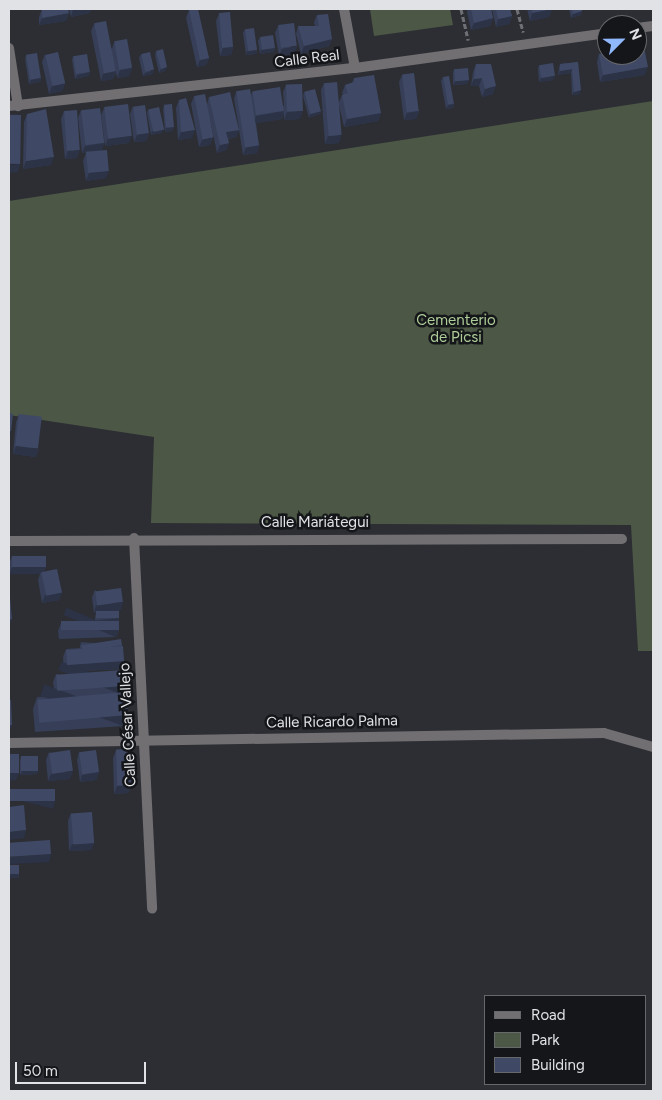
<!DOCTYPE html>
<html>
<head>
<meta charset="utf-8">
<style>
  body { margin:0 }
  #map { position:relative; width:662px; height:1100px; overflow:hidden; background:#2c2e34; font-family:Figtree,sans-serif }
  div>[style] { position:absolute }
  .green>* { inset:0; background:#4c5845 }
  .path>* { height:3px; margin-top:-1.5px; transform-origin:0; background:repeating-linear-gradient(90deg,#6e7075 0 5px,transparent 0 7.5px) }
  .street>* { height:10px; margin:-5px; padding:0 5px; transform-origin:5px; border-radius:5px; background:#716f71 }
  .wall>* { inset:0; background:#363f57 }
  .shaded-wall>* { inset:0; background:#2c3347; transform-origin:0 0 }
  .building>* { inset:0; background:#3f4965; transform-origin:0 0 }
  span { translate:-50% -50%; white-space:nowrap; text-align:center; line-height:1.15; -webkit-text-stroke:5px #151619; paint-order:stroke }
  .street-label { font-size:15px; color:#e0e2e5 }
  .park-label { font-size:15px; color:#aecd99 }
  .frame { position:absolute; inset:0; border:10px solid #e0e2e5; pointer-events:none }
  .legend { position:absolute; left:484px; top:995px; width:162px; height:90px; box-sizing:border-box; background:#151619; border:1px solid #66686b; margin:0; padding:6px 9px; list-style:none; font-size:15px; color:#e0e2e5 }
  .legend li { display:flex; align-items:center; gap:10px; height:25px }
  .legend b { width:25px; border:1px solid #66686b }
  .north { position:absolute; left:597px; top:15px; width:50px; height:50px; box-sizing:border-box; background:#151619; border:1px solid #66686b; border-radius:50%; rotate:67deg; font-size:14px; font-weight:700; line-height:20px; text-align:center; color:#e0e2e5 }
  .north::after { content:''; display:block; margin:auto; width:18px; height:22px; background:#90b8fd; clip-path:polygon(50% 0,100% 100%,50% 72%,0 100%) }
  .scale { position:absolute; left:15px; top:1062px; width:131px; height:22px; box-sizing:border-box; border:2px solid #e0e2e5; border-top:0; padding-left:6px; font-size:15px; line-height:18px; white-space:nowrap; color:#e0e2e5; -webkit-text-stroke:4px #151619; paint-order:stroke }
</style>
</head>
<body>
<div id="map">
  <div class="green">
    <div style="clip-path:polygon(370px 9px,450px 9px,453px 25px,374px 36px)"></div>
    <div style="clip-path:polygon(653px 101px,653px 651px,638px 651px,631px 525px,151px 523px,154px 437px,9px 415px,9px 201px)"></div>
  </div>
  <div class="path">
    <div style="left:461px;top:9px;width:32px;rotate:77deg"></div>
    <div style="left:517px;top:9px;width:24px;rotate:75deg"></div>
  </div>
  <div class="street">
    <div style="left:344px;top:9px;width:60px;rotate:79.4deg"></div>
    <div style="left:637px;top:28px;width:16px;rotate:-7deg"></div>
    <div style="left:9px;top:48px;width:59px;rotate:81.2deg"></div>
    <div style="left:9px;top:106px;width:348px;rotate:-6.3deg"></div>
    <div style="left:355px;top:68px;width:254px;rotate:-7.9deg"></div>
    <div style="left:134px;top:538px;width:371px;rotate:87.2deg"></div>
    <div style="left:9px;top:541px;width:613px;rotate:-0.19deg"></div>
    <div style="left:9px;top:743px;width:595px;rotate:-0.96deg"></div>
    <div style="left:604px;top:733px;width:51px;rotate:15.9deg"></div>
  </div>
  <div class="wall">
    <div style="clip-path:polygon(42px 9px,69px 13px,66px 21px,39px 25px,39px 17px)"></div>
    <div style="clip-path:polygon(69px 9px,91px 9px,89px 13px,71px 17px)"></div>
    <div style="clip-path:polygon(468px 9px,491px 9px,493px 18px,490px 26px,471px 30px,467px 12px)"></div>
    <div style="clip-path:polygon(492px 9px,510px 9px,512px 16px,509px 24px,496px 27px)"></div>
    <div style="clip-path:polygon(527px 9px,552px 9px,549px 17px,530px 21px)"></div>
    <div style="clip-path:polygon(569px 9px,582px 9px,581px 15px,571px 18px)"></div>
    <div style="clip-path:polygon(189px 10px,209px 58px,206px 65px,197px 67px,186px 18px)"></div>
    <div style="clip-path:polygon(219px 14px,233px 47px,231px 55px,220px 56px,216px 21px)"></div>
    <div style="clip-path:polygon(317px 15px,332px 39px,329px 46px,301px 54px,296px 34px,298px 26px,315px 26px,314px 22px)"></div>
    <div style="clip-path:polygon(94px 24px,112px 49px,114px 42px,132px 68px,129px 76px,117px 78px,116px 72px,113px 79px,101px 81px,91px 31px)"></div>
    <div style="clip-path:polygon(278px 26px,295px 54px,279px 56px,275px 33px)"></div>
    <div style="clip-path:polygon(245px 29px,257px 50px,256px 54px,246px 55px,243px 33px)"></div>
    <div style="clip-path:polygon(260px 37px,275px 48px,274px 52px,260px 54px,258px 41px)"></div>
    <div style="clip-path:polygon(156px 51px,165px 71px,159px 73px,155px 55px)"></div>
    <div style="clip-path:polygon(45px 54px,65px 83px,62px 91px,49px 94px,42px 62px)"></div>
    <div style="clip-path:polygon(141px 54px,153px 74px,143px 76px,139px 58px)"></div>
    <div style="clip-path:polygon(599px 54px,645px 75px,600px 82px,597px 62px)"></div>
    <div style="clip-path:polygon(26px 55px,41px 78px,40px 82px,29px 84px,25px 59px)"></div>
    <div style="clip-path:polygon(73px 56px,90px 72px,89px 76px,75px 79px,72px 60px)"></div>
    <div style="clip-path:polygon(578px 62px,580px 94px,572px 95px,571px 73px,558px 75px,559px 68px,560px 64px)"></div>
    <div style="clip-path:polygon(476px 64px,493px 94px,482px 97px,479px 86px,471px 86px,473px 72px)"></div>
    <div style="clip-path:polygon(539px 65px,553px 80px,539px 82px,538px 69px)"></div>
    <div style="clip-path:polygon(454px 69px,469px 80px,467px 84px,453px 85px,453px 73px)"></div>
    <div style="clip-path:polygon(402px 75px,419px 111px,416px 119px,404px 120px,399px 82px)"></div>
    <div style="clip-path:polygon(443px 77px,454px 104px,453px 108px,446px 109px,441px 81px)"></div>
    <div style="clip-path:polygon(354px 78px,381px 113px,378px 121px,344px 127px,339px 105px,339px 143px,325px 144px,321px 90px,324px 83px,339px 102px,342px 95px,343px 95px,342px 93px,345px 85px,352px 83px)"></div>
    <div style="clip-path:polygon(286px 85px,300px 119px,284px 120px,284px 113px,282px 119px,256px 123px,259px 145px,257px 153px,243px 155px,239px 130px,236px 137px,228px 139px,229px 143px,226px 150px,217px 153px,209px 115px,213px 137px,210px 145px,199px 147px,191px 104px,194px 96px,207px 104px,209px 97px,239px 129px,234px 99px,236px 92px,251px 95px,252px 92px,284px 106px,283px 92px)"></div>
    <div style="clip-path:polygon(304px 92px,321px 111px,320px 114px,309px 118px,303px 96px)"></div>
    <div style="clip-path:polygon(179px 100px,192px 138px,178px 140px,176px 108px)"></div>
    <div style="clip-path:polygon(164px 105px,174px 127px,172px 131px,165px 132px,163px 109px)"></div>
    <div style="clip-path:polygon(133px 106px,149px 133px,146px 141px,134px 142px,130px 114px)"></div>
    <div style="clip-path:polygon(104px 108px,129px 143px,105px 146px,101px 115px)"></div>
    <div style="clip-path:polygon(148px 109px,162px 133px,151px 135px,147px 113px)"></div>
    <div style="clip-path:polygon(81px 110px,104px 143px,102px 151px,106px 178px,86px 181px,83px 161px,86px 153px,94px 152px,82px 153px,78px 118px)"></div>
    <div style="clip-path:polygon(64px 111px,77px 158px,65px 159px,61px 119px)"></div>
    <div style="clip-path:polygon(27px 114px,51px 165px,23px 169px,24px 122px)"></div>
    <div style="clip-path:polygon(19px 414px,36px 457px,13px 454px,16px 422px)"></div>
    <div style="clip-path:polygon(12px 556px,46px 566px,44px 571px,62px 592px,59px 600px,42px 603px,38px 580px,40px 574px,9px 574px,9px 564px)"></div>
    <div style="clip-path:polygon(95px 590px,121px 610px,94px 613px,92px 597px)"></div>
    <div style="clip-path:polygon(96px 613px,119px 618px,118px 621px,119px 630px,116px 637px,59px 639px,58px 631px,61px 623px,95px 622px,95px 617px)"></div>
    <div style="clip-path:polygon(81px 642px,122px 645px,124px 661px,121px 669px,64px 672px,63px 657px,66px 649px,80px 648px,80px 646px)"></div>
    <div style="clip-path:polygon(56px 674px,123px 692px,124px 726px,35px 732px,33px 709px,37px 697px,55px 696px,53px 682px)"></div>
    <div style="clip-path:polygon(116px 750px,131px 785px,128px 793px,114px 794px,113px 758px)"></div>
    <div style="clip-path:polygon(49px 752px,70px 779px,48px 781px,46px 760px)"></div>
    <div style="clip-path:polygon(79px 752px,99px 772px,96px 780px,80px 782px,77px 760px)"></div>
    <div style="clip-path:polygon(21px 756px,37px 774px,20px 775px,20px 760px)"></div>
    <div style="clip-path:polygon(71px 813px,94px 843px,91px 850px,69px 851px,68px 821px)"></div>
  </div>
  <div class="shaded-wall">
    <div style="clip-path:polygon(73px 9px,91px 9px,89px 13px,71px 17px)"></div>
    <div style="clip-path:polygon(552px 9px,549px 17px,530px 21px,532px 13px)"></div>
    <div style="clip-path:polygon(582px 11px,581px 15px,571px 18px,573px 14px)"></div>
    <div style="clip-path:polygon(69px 13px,66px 21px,39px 25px,42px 18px)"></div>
    <div style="clip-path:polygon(512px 16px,509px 24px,496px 27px,498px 19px)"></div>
    <div style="clip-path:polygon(493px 18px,490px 26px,471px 30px,474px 23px)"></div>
    <div style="clip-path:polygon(332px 39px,329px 46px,301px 54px,304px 46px)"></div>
    <div style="clip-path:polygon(297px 46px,295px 54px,279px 56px,282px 49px)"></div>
    <div style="clip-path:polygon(233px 47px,231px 55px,220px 56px,223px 48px)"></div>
    <div style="clip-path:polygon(275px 48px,274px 52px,260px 54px,261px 50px)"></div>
    <div style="clip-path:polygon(257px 50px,256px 54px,246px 55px,247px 51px)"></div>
    <div style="clip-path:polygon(209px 58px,206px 65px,197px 67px,200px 60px)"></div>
    <div style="clip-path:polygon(167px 67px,165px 71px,159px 73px,161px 69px)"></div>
    <div style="clip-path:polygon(648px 67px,645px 75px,600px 82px,603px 75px)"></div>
    <div style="clip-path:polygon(132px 68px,129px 76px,117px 78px,120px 70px)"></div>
    <div style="clip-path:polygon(572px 69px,571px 73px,558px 75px,560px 71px)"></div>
    <div style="clip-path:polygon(154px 70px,153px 74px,143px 76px,145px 73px)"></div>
    <div style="clip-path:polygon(116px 71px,113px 79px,101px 81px,103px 74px)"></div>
    <div style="clip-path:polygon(90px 72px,89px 76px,75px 79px,77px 75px)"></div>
    <div style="clip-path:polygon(555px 76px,553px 80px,539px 82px,541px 78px)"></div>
    <div style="clip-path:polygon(41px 78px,40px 82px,29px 84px,31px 80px)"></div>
    <div style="clip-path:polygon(482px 78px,479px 86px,471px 86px,474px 79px)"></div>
    <div style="clip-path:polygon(469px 80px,467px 84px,453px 85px,455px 81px)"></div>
    <div style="clip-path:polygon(65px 83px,62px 91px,49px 94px,52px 86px)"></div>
    <div style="clip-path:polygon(496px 86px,493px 94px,482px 97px,485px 89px)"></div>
    <div style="clip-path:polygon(581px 90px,580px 94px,572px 95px,574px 92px)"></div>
    <div style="clip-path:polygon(454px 104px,453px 108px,446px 109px,448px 105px)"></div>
    <div style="clip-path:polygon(284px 111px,282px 119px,253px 124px,256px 116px)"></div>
    <div style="clip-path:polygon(303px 111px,300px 119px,284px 120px,287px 112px)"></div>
    <div style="clip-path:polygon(321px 111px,320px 114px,309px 118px,310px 114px)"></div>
    <div style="clip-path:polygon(419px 111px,416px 119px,404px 120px,407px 113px)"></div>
    <div style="clip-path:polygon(381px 113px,378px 121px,344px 127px,347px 119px)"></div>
    <div style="clip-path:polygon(174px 127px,172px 131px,165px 132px,166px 128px)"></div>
    <div style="clip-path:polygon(164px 129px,162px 133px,151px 135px,152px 131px)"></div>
    <div style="clip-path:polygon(195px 130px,192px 138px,178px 140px,181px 132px)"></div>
    <div style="clip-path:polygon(239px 130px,236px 137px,224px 139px,226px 132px)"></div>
    <div style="clip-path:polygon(149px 133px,146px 141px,134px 142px,137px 135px)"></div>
    <div style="clip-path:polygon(342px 135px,339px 143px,325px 144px,328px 136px)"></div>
    <div style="clip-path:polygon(132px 136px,129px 143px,105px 146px,108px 138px)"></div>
    <div style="clip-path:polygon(213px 137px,210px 145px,199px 147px,202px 140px)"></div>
    <div style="clip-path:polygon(104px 143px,102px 151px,82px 153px,85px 146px)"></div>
    <div style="clip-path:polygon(229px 143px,226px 150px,217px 153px,220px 145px)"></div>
    <div style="clip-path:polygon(259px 145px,257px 153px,243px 155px,246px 147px)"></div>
    <div style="clip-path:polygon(80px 150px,77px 158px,65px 159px,68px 151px)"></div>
    <div style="clip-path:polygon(54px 157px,51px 165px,23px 169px,26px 161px)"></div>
    <div style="clip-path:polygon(20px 164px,18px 172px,9px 173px,9px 165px)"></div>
    <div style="clip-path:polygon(109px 171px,106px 178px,86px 181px,89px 173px)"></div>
    <div style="clip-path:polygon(9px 431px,11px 431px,9px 438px)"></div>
    <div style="clip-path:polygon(16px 446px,39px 449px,36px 457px,13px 454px)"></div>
    <div style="clip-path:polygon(46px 566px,43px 574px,41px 572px,40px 574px,9px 574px,12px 567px)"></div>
    <div style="clip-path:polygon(62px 592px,59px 600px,42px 603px,45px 595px)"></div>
    <div style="clip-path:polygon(123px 602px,121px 610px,94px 613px,96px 605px)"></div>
    <div style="clip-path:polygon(119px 618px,118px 622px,96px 623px,97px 620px)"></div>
    <div style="clip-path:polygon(12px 619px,9px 627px,9px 620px)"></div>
    <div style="left:119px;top:630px;width:8px;height:57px;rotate:113deg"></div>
    <div style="clip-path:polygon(124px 661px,121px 669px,64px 672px,66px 665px)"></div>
    <div style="left:125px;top:686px;width:9px;height:68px;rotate:111deg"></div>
    <div style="left:128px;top:715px;width:12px;height:89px;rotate:110deg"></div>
    <div style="clip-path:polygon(9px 725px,12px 725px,9px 733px)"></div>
    <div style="clip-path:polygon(22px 771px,39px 771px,37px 774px,20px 775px)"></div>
    <div style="clip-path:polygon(73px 771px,70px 779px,48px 781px,51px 774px)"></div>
    <div style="clip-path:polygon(99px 772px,96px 780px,80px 782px,82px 775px)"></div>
    <div style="clip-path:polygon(9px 773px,19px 773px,16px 780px,9px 781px)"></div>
    <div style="clip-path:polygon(131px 785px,128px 793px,114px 794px,117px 786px)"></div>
    <div style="left:55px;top:801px;width:8px;height:46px;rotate:104deg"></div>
    <div style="clip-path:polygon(26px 830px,24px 838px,9px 840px,9px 832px)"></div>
    <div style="clip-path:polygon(94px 843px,91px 850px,69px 851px,72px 844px)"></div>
    <div style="clip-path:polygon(51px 854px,49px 862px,9px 864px,9px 857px)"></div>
    <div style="left:9px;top:874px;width:10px;height:4px"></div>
  </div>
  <div class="building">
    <div style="clip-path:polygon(42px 9px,68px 9px,69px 13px,42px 18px)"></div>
    <div style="clip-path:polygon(195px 9px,198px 9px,209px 58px,200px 60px,189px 10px)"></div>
    <div style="clip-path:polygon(471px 9px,491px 9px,493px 18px,474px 23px)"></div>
    <div style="clip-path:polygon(496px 9px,510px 9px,512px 16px,498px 19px)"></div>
    <div style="clip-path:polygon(532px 9px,552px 9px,532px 13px)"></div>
    <div style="clip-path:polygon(571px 9px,582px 9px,582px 11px,573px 14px)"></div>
    <div style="left:230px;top:12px;width:35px;height:11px;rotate:85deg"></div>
    <div style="clip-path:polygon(328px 14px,332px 39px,304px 46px,298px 26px,319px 26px,317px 15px)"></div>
    <div style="left:106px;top:21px;width:51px;height:12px;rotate:79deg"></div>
    <div style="left:294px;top:23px;width:23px;height:16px;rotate:83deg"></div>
    <div style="left:254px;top:28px;width:22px;height:9px;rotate:82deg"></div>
    <div style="left:273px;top:35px;width:13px;height:13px;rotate:81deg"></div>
    <div style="left:127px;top:39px;width:29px;height:13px;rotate:80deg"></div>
    <div style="clip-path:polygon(644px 47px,648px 67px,603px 75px,599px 54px,607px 53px,607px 55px,637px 55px,637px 48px)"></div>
    <div style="clip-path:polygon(163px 49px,167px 67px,161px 69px,156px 51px)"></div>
    <div style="left:58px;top:52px;width:32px;height:13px;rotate:77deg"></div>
    <div style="left:150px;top:52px;width:18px;height:9px;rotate:77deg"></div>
    <div style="left:37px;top:53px;width:25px;height:11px;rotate:81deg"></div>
    <div style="left:87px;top:54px;width:18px;height:14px;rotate:81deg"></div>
    <div style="clip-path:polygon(578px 62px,581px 90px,574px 92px,572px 69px,560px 71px,560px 64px)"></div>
    <div style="left:553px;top:63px;width:13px;height:14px;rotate:81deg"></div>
    <div style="clip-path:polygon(476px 64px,491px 64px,496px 86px,485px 89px,482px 78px,474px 79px)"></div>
    <div style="left:468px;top:68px;width:12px;height:14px;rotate:85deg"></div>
    <div style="left:414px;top:73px;width:38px;height:12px;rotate:83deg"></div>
    <div style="clip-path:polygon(374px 75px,381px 113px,347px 119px,342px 95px,348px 93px,345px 85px,354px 82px,354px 78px)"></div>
    <div style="left:449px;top:76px;width:28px;height:6px;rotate:80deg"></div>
    <div style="left:337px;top:82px;width:53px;height:13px;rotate:85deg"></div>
    <div style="left:302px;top:84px;width:27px;height:16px;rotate:88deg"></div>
    <div style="left:280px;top:87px;width:24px;height:28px;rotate:81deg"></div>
    <div style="left:250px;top:89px;width:57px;height:14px;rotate:81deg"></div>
    <div style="left:315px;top:89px;width:23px;height:11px;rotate:75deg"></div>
    <div style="clip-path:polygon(230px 92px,239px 130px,226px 132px,229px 143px,220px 145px,209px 97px)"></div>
    <div style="left:205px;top:94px;width:44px;height:11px;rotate:79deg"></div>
    <div style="clip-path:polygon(186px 98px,195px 130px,181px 132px,179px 100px)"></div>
    <div style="left:128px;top:104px;width:32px;height:24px;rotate:83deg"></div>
    <div style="left:172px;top:104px;width:23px;height:8px;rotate:85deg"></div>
    <div style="left:145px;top:105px;width:28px;height:12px;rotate:82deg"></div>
    <div style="left:159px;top:107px;width:23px;height:11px;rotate:77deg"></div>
    <div style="left:100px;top:108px;width:35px;height:19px;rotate:83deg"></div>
    <div style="clip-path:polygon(46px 109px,54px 157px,26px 161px,27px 114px)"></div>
    <div style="left:77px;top:110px;width:40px;height:13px;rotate:86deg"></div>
    <div style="left:21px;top:115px;width:49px;height:12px;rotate:91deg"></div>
    <div style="left:107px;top:150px;width:21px;height:21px;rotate:85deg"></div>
    <div style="clip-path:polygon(9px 413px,13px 414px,11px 431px,9px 431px)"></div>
    <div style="left:19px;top:414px;width:23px;height:32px;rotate:7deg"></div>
    <div style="clip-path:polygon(9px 498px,10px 524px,9px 524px)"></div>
    <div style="left:12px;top:556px;width:34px;height:11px"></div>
    <div style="left:57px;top:569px;width:24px;height:16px;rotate:78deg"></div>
    <div style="left:121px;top:588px;width:14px;height:26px;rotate:82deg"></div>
    <div style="clip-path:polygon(9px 597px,10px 597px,12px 619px,9px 620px)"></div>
    <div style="left:119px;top:611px;width:7px;height:23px;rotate:90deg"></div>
    <div style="left:119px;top:621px;width:9px;height:58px;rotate:90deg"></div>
    <div style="left:121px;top:639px;width:6px;height:40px;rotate:81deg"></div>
    <div style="left:123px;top:646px;width:15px;height:57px;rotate:86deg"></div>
    <div style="clip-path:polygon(9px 656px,10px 665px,9px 665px)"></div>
    <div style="left:124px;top:670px;width:16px;height:68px;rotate:86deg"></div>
    <div style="left:126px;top:692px;width:23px;height:89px;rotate:85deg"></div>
    <div style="clip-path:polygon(9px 700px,11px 700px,12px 725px,9px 725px)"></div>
    <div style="left:130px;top:749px;width:36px;height:14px;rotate:88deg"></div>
    <div style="left:70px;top:750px;width:21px;height:21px;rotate:82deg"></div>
    <div style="left:96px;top:750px;width:22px;height:17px;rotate:82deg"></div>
    <div style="left:9px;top:754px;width:10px;height:19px"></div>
    <div style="left:21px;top:756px;width:17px;height:15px"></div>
    <div style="left:55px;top:789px;width:12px;height:46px;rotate:90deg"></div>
    <div style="clip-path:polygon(24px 805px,26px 830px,9px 832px,9px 807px)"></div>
    <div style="left:92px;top:812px;width:31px;height:21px;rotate:86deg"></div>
    <div style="left:50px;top:840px;width:14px;height:41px;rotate:86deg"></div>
    <div style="left:19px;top:865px;width:9px;height:10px;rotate:90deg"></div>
  </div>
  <div class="street-label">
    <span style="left:307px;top:59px;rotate:-7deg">Calle Real</span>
    <span style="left:315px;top:523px">Calle Mariátegui</span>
    <span style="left:332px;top:722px;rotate:-1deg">Calle Ricardo Palma</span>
    <span style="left:128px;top:725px;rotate:-93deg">Calle César Vallejo</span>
  </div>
  <div class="park-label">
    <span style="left:456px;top:329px">Cementerio<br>de Picsi</span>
  </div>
  <div class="frame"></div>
  <ul class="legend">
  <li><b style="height:6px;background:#716f71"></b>Road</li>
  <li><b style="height:14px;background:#4c5845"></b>Park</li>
  <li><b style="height:14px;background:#3f4965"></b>Building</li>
  </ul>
  <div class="north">N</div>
  <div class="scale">50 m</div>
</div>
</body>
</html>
